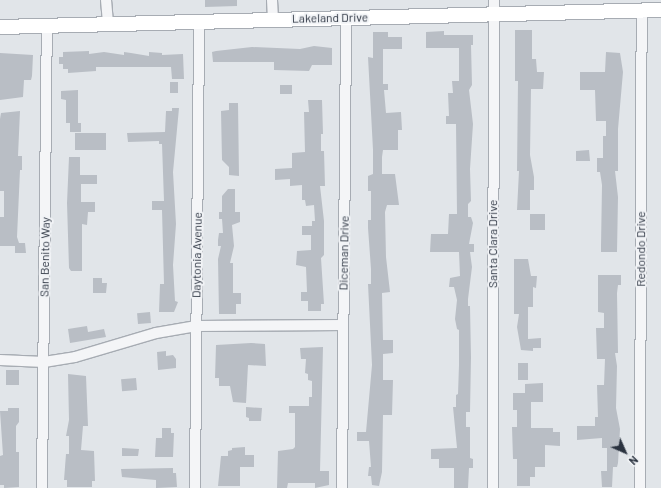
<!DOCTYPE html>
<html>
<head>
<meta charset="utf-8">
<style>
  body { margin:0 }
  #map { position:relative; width:661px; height:488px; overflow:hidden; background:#e1e5e9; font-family:Barlow,sans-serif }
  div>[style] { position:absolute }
  .building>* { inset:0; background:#b9bec5; transform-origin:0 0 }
  .roads { filter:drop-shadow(1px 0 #a7acb3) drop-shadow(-1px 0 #a7acb3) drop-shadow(0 1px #a7acb3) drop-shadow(0 -1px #a7acb3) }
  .street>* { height:10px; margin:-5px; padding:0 5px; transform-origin:5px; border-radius:5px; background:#f4f5f7 }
  .secondary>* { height:14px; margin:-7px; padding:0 7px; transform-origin:7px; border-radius:7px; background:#fff }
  span { translate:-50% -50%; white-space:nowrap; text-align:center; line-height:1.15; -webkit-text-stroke:4px #f1f3f6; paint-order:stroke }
  .street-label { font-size:12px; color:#2b3340 }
  .north { position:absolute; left:605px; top:432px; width:40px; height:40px; -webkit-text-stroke:3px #f1f3f6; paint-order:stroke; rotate:135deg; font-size:11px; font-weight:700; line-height:16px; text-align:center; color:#2b3340 }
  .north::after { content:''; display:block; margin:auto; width:14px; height:18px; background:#2b3340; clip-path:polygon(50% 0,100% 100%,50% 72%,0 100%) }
</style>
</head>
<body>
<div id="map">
  <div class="building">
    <div style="clip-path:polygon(205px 0,237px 0,237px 6px,205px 7px)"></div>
    <div style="clip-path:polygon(515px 30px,532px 30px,532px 59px,536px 59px,537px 72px,544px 72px,543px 89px,531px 89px,530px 155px,534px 177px,534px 190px,530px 190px,530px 210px,517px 210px,519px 171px,517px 171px,518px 81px,515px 81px)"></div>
    <div style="clip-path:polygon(444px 31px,444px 35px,473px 35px,473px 45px,471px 45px,472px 85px,469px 90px,473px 124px,470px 169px,471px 201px,468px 204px,468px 217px,471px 217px,473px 223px,469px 244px,474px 244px,474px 252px,470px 252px,472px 267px,468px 299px,468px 306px,470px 306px,471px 357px,470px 412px,466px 412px,466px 427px,470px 427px,470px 458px,473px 459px,473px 468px,469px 468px,468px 488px,454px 488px,454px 468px,439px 468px,439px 459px,431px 459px,431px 449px,457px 448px,453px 407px,456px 407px,456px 395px,458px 394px,459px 365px,459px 330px,457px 329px,455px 319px,457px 300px,454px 287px,449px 287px,450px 278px,460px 276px,459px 252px,430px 252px,431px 234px,448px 234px,449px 214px,457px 214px,456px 124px,446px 124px,446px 116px,449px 116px,448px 93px,453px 93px,452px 81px,459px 81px,459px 48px,426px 48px,426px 32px)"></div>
    <div style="clip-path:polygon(373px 32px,388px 32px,388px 37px,402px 37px,402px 49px,383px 49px,383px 84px,388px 84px,388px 90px,384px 90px,386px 113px,401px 112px,402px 130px,398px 130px,398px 150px,383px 150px,382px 157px,382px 174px,395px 174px,399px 205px,387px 205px,385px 212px,386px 257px,390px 292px,382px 293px,383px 340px,393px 340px,393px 353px,383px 354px,383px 380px,393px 380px,392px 415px,383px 415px,382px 472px,379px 486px,372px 485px,371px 476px,368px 476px,369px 467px,371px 467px,369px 441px,357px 441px,357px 432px,366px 432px,372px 365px,368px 284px,371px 284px,371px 269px,368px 228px,368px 220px,371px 220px,371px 191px,368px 191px,368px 176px,373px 174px,373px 150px,368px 57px,373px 58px)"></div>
    <div style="clip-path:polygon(314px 46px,332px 48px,332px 65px,312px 65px,309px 71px,274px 70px,274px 62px,213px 62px,212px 52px,216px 51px,252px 47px,300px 49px)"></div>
    <div style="clip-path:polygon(89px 51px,89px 54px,104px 52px,124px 55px,124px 52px,131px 53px,149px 56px,149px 52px,162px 53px,162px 55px,183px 54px,184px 79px,172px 79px,171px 67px,96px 67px,96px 71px,68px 73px,68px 69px,63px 69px,63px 64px,59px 64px,59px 57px,63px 57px,63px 52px)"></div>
    <div style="clip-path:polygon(606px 52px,620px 53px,623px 72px,618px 129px,618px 171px,615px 171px,618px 197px,617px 252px,601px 252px,601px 246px,602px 185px,600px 172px,597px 172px,597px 158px,603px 158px,603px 136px,606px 136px,606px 121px,596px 121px,595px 90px,580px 90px,580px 72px,605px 72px)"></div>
    <div style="clip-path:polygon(0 53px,33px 55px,32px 76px,31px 80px,24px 80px,23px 97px,0 100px)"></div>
    <div style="left:170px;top:82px;width:8px;height:11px"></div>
    <div style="left:280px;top:85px;width:12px;height:9px"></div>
    <div style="clip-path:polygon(78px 90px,78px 123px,81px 123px,81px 132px,70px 132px,70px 123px,66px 123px,66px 100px,61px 99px,61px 91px)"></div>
    <div style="clip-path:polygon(308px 100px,322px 100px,323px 134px,321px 134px,321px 151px,324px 151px,325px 186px,320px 186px,324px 221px,324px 255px,321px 258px,324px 304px,321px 304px,321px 311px,308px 311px,308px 301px,301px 301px,301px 292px,307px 292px,306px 267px,296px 265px,297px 251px,311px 250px,311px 235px,302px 235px,302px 226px,312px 226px,312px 221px,315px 221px,314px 205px,306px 206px,305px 200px,302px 200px,302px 185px,290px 186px,290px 179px,275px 180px,275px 169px,292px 168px,292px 153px,305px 152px,304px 112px,309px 112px)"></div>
    <div style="clip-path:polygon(229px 103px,238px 103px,239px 176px,229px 175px,229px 167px,222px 160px,221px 111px,229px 110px)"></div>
    <div style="clip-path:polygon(172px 108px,179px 108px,173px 172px,176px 224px,173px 265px,175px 301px,178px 302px,174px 312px,159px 312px,160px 284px,164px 284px,162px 210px,152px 210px,152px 201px,164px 201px,162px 144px,159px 144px,159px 141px,128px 142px,127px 133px,165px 132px,166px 111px,172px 111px)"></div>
    <div style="clip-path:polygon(20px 111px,18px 156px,22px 156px,22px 170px,20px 170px,17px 237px,19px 243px,25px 243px,26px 253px,15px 253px,15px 246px,0 246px,0 217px,4px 217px,4px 191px,0 191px,0 119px,1px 113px)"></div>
    <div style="left:75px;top:133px;width:31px;height:17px"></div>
    <div style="clip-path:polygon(589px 150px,590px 161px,576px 161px,576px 151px)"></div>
    <div style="clip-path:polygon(69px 157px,80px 157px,80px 175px,97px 175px,97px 184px,81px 184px,81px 202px,95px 202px,95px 212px,88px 212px,87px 225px,82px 224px,82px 271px,71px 271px,69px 268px,67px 203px)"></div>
    <div style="clip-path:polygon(228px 189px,235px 189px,235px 212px,240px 212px,240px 222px,232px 225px,234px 246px,230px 263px,233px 263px,233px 293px,241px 293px,241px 304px,236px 304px,236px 314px,219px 314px,218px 259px,221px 246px,218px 246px,218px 240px,219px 233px,223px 233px,222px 219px,219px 219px,219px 212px,222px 212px,222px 196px)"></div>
    <div style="left:530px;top:214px;width:15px;height:16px"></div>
    <div style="clip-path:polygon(514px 259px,528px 259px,531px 276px,537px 276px,536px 288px,533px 287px,533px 307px,528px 307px,528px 339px,541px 338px,541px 348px,533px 348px,533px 351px,521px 350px,517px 327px,519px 314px,514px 314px)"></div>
    <div style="clip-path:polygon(598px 275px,621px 275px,621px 285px,618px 285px,617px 293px,618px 353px,615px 353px,617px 366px,616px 408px,620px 429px,618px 463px,617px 467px,613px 467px,612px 487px,602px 487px,601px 471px,607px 471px,607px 448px,602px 448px,602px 438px,577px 440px,577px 426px,595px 426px,595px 417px,598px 417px,597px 385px,604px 385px,605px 359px,597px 359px,596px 328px,604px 328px,604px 313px,598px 312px)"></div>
    <div style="clip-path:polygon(93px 278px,102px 278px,102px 283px,107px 283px,106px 293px,93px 293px)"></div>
    <div style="left:150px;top:312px;width:11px;height:13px;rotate:85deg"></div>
    <div style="clip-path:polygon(87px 326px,88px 332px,104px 329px,106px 337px,70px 343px,68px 329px)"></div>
    <div style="clip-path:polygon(251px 343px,265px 344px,266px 366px,248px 365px,246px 403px,233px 402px,230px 386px,219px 386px,219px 378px,215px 378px,216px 345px)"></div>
    <div style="clip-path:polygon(323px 347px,320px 471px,329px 471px,329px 485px,315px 488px,315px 483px,288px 483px,287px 488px,277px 488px,278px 451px,293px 449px,295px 447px,295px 413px,289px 413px,289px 406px,309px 406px,309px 397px,312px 397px,312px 381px,308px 380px,308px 374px,305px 373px,306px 359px,301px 359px,300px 348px)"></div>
    <div style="clip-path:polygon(166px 351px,166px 356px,173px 355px,176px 359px,176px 368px,158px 370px,157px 352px)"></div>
    <div style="left:518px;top:363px;width:10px;height:17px"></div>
    <div style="left:6px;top:370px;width:13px;height:15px"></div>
    <div style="clip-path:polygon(68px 374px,86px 376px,88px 426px,83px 426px,81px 450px,94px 451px,95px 481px,92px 481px,92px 487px,67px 487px,67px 480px,64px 480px,66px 454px,69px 454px,69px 436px,66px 436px,69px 420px)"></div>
    <div style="left:136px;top:378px;width:12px;height:15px;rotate:85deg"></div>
    <div style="clip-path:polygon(543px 383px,543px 402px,531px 402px,531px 428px,553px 428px,553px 432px,560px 432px,560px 446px,545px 445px,545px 467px,535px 467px,535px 477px,530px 477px,530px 486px,517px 486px,517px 459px,513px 459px,512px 427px,517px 427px,517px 410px,513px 410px,513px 393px,525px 393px,525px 384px)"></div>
    <div style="clip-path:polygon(246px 407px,262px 408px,261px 421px,249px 421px,249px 418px,246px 417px)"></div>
    <div style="clip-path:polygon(8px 408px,19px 408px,19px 422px,16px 426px,16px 452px,19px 452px,19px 487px,4px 488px,4px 485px,0 485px,0 456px,3px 455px,0 411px,8px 411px)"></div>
    <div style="clip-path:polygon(162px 428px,171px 428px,171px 433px,174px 433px,173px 457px,155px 457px,156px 438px,162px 438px)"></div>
    <div style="clip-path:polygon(245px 447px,245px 455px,254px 455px,254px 467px,240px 467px,240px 486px,218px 486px,221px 456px,228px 456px,228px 451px,232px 450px,232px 448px)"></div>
    <div style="clip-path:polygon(122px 448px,139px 449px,138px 456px,122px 456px)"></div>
    <div style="clip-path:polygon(173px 468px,173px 473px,176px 473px,177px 487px,156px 488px,156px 480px,122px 477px,121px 469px)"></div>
  </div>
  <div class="roads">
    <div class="street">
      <div style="left:106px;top:0;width:24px;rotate:85deg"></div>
      <div style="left:272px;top:0;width:19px;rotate:87deg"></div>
      <div style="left:0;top:360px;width:44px;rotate:2.6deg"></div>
      <div style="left:44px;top:362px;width:31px;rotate:-9deg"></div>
      <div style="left:75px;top:357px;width:84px;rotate:-16.5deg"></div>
      <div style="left:156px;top:333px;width:41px;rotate:-9.9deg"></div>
      <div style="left:196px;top:326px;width:147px;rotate:-0.4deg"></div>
      <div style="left:42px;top:488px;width:462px;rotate:-89.4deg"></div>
      <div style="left:195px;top:488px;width:467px;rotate:-89.5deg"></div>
      <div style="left:342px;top:488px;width:470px;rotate:-89.5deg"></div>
      <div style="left:493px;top:488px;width:488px;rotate:-89.9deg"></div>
      <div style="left:640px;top:488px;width:477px;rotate:-89.8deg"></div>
    </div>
    <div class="secondary">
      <div style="left:0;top:27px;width:661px;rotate:-1.47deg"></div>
    </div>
  </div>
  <div class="street-label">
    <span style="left:330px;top:18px;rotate:-1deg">Lakeland Drive</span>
    <span style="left:493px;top:244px;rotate:-90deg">Santa Clara Drive</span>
    <span style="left:641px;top:249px;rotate:-90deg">Redondo Drive</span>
    <span style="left:344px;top:253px;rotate:-89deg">Diceman Drive</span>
    <span style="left:197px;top:255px;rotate:-89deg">Daytonia Avenue</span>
    <span style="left:45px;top:257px;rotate:-89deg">San Benito Way</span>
  </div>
  <div class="north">N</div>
</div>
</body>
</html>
